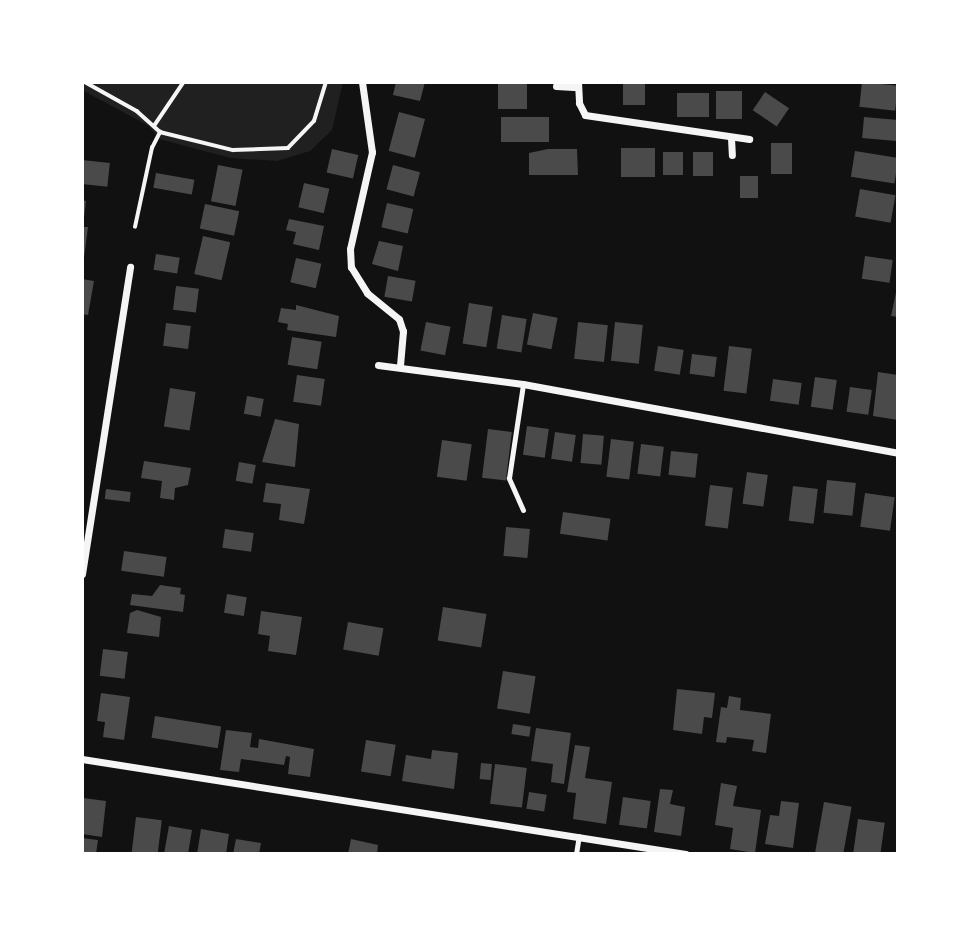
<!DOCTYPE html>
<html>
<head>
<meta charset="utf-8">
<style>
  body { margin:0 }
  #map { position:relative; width:980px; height:936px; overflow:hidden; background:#111; font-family:"Noto Sans",sans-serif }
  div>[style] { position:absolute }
  .green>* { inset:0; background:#202020 }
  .building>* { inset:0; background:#4a4a4a; transform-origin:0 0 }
  .path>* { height:3.5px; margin:-1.75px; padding:0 1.75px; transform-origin:1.75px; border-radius:1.75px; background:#f5f5f5 }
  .service>* { height:5px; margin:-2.5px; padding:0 2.5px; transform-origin:2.5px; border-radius:2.5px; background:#f5f5f5 }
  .minor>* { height:7px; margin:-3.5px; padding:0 3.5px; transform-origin:3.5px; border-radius:3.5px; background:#f5f5f5 }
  span { translate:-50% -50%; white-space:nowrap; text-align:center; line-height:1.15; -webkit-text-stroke:7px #fff; paint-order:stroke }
  .frame { position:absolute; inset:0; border:84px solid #fff; pointer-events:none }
</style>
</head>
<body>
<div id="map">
  <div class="green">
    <div style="clip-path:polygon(82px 82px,343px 82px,332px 130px,310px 151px,277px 161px,231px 158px,159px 139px,149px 126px,82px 90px)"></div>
  </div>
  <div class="building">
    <div style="clip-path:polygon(396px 82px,425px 82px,420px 101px,393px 95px)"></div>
    <div style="left:498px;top:82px;width:29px;height:27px"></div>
    <div style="left:623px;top:82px;width:22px;height:23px"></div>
    <div style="left:862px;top:82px;width:36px;height:25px;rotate:6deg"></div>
    <div style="left:742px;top:91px;width:28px;height:26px;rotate:90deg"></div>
    <div style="left:765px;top:92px;width:29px;height:22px;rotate:34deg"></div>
    <div style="left:677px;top:93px;width:32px;height:24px"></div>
    <div style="left:399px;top:112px;width:27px;height:40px;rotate:15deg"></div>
    <div style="left:501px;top:117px;width:48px;height:25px"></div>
    <div style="left:864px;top:117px;width:34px;height:21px;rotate:5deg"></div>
    <div style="left:771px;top:143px;width:21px;height:31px"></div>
    <div style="left:621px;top:148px;width:34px;height:29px"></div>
    <div style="left:332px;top:149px;width:27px;height:24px;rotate:13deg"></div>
    <div style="clip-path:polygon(548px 149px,577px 149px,578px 175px,529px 175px,529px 153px)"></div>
    <div style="left:855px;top:151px;width:44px;height:26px;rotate:9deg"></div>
    <div style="left:663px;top:152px;width:20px;height:23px"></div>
    <div style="left:693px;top:152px;width:20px;height:24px"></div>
    <div style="left:82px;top:160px;width:28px;height:24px;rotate:6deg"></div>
    <div style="left:218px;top:165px;width:25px;height:37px;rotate:11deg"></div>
    <div style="left:393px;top:165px;width:28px;height:25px;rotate:15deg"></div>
    <div style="left:156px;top:173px;width:39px;height:15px;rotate:10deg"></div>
    <div style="left:740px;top:176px;width:18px;height:22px"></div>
    <div style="left:304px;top:183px;width:26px;height:25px;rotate:13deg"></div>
    <div style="left:860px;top:189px;width:36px;height:28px;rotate:10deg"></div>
    <div style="clip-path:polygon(82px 200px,86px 201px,84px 218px,82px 217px)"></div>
    <div style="left:387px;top:203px;width:27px;height:25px;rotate:13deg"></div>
    <div style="left:205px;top:204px;width:35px;height:25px;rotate:12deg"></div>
    <div style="clip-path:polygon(289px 219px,324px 226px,319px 250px,293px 244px,296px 232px,286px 230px)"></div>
    <div style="clip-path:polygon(82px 227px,88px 227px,84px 258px,82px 258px)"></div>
    <div style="left:203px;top:236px;width:28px;height:39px;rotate:13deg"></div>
    <div style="clip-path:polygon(379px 241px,403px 246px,398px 271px,372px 264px)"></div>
    <div style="left:156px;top:254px;width:24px;height:16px;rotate:9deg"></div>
    <div style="left:865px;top:256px;width:28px;height:23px;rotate:8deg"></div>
    <div style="left:296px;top:258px;width:26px;height:25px;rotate:13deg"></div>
    <div style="left:388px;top:276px;width:28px;height:21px;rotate:10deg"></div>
    <div style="clip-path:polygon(82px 279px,94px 281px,88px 315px,82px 314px)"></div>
    <div style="clip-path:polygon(898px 283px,898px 317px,891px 316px)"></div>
    <div style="left:176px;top:286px;width:23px;height:24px;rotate:7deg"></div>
    <div style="left:469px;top:303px;width:24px;height:41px;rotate:9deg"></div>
    <div style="clip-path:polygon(296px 305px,339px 316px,336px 337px,287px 330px,288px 324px,278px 322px,281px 308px,296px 310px)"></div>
    <div style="left:533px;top:313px;width:25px;height:32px;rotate:11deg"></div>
    <div style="left:502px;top:315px;width:25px;height:34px;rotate:9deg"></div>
    <div style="left:426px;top:322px;width:25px;height:29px;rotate:11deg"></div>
    <div style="left:578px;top:322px;width:30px;height:37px;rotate:6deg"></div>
    <div style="left:615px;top:322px;width:28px;height:39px;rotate:6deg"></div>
    <div style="left:166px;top:323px;width:25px;height:23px;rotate:7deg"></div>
    <div style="left:292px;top:337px;width:30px;height:28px;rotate:9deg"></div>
    <div style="left:658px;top:346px;width:26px;height:25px;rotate:9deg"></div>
    <div style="left:729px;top:346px;width:23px;height:45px;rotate:7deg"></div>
    <div style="left:692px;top:354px;width:25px;height:20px;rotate:7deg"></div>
    <div style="clip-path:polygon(878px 372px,898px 375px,898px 420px,873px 416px)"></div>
    <div style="left:297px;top:375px;width:28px;height:27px;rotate:8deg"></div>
    <div style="left:815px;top:377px;width:22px;height:30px;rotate:8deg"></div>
    <div style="left:773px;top:379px;width:29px;height:22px;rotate:8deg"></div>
    <div style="left:850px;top:387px;width:22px;height:25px;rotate:8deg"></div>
    <div style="left:170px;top:388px;width:26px;height:39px;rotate:9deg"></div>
    <div style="left:247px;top:396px;width:17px;height:18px;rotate:10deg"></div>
    <div style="clip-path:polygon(275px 419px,299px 424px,295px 467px,262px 462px)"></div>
    <div style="left:527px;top:426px;width:22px;height:29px;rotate:8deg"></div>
    <div style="left:488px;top:429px;width:24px;height:49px;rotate:7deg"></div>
    <div style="left:555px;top:432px;width:21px;height:27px;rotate:8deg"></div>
    <div style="left:583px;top:434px;width:21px;height:29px;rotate:5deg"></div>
    <div style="left:611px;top:439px;width:23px;height:38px;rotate:7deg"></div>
    <div style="left:442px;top:440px;width:30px;height:37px;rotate:8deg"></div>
    <div style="left:641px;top:444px;width:23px;height:30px;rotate:7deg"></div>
    <div style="left:671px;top:451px;width:27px;height:24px;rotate:6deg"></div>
    <div style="clip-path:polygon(144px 461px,191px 468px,188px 485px,175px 488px,174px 500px,160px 498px,162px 481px,141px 478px)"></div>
    <div style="left:239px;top:462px;width:17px;height:19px;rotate:10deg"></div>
    <div style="left:747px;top:472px;width:21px;height:32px;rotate:8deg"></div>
    <div style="left:827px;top:480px;width:29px;height:33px;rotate:6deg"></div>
    <div style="clip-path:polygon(266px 483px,310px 489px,304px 524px,279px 520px,281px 504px,263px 502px)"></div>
    <div style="left:710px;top:485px;width:23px;height:41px;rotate:7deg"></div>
    <div style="left:793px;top:486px;width:25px;height:35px;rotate:7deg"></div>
    <div style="left:106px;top:489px;width:25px;height:10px;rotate:7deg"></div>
    <div style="left:865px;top:493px;width:30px;height:34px;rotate:8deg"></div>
    <div style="left:563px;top:512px;width:48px;height:22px;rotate:8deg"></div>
    <div style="left:506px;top:527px;width:24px;height:29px;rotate:5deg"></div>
    <div style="left:225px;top:529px;width:29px;height:19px;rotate:8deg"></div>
    <div style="left:124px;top:551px;width:43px;height:20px;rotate:8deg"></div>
    <div style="clip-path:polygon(160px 585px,181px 588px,180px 594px,185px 595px,183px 612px,130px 605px,132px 594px,152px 596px)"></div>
    <div style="left:227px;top:594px;width:20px;height:19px;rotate:9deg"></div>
    <div style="left:443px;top:607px;width:44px;height:34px;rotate:9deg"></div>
    <div style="clip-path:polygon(137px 610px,161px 617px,159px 637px,127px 633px,130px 613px)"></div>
    <div style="clip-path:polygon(261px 611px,302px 617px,296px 655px,268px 651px,270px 636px,258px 634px)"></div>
    <div style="left:348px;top:622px;width:36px;height:28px;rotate:10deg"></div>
    <div style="left:103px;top:649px;width:25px;height:27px;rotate:7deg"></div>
    <div style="left:503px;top:671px;width:33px;height:38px;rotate:9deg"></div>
    <div style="clip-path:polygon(677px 689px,715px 693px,712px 718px,704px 717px,702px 734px,673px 730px)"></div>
    <div style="clip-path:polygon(101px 693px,130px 697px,124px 740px,103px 737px,105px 722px,97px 721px)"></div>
    <div style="clip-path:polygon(729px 696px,741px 698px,740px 710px,771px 714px,766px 753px,752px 751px,754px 740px,727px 737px,726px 743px,716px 742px,721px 707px,727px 708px)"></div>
    <div style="left:155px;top:716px;width:67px;height:22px;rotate:9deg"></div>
    <div style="left:513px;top:724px;width:18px;height:10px;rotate:9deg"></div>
    <div style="clip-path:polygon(536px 728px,571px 733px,564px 784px,551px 782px,553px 764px,531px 761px)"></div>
    <div style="clip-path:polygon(226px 730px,252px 733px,250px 747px,258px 748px,259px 739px,314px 749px,310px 777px,288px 774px,290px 757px,286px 756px,284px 765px,241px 759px,239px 772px,220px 770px)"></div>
    <div style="left:366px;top:740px;width:30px;height:32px;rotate:9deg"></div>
    <div style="clip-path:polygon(575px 745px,590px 747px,585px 778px,612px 782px,606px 824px,573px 819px,576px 793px,567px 792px)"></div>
    <div style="clip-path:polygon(432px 750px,458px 753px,454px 789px,402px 781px,406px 755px,431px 759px)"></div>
    <div style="left:481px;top:763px;width:11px;height:16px;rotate:5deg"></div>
    <div style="left:495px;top:764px;width:32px;height:40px;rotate:7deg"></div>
    <div style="clip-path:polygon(721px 783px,737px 786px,733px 806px,761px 810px,755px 853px,730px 849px,733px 828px,715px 825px)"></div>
    <div style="clip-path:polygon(660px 789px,673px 790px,670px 804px,685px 807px,681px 836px,654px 832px)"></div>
    <div style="left:529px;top:792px;width:18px;height:17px;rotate:9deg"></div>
    <div style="left:623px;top:797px;width:28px;height:28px;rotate:8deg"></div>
    <div style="clip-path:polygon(83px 798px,106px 801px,102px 837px,82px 834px)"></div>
    <div style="clip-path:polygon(781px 801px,799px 803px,793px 848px,765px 844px,770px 815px,779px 816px)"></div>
    <div style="left:824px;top:802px;width:28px;height:53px;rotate:10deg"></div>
    <div style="left:136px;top:817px;width:26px;height:37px;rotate:7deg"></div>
    <div style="left:858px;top:819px;width:27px;height:35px;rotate:8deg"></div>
    <div style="clip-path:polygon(169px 826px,192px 830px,188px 854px,164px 854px)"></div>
    <div style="clip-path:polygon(201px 829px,229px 834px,226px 854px,197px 854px)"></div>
    <div style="clip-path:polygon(82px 838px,98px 840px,96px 854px,82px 854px)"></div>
    <div style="clip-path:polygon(236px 839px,261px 843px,259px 854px,233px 854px)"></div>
    <div style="clip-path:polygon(351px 839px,378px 845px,377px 854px,348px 854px)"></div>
  </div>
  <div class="path">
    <div style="left:85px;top:82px;width:60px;rotate:29.1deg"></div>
    <div style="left:137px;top:111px;width:31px;rotate:42deg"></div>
    <div style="left:160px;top:132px;width:75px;rotate:13.9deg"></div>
    <div style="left:233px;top:150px;width:55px;rotate:-2.1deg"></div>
    <div style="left:288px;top:148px;width:37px;rotate:-46deg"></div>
    <div style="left:314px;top:121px;width:41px;rotate:-72.9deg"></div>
    <div style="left:182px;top:82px;width:19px"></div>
    <div style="left:154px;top:126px;width:52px;rotate:-56deg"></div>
    <div style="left:135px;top:227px;width:81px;rotate:-77.9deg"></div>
    <div style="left:152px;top:148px;width:18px;rotate:-63deg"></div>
  </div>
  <div class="service">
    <div style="left:523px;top:510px;width:35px;rotate:-114deg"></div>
    <div style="left:509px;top:478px;width:95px;rotate:-81.5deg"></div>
    <div style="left:576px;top:854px;width:18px;rotate:-81deg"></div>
  </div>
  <div class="minor">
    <div style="left:362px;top:82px;width:71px;rotate:81.9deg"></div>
    <div style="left:372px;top:152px;width:99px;rotate:102.8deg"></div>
    <div style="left:350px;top:249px;width:18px;rotate:87deg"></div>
    <div style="left:351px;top:267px;width:31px;rotate:58deg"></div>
    <div style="left:367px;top:293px;width:41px;rotate:39.1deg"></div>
    <div style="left:399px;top:319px;width:13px;rotate:72deg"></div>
    <div style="left:403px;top:331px;width:36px;rotate:95deg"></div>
    <div style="left:578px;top:82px;width:21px;rotate:87deg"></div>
    <div style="left:579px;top:103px;width:13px;rotate:63deg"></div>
    <div style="left:585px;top:115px;width:166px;rotate:8.3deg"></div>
    <div style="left:556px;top:86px;width:22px;rotate:3deg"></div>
    <div style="left:731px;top:138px;width:17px;rotate:87deg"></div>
    <div style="left:378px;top:365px;width:146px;rotate:7.5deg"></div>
    <div style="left:523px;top:384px;width:381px;rotate:10.4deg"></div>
    <div style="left:82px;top:574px;width:311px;rotate:-81.1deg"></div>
    <div style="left:82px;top:759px;width:611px;rotate:8.94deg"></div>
  </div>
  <div class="frame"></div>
</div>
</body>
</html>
